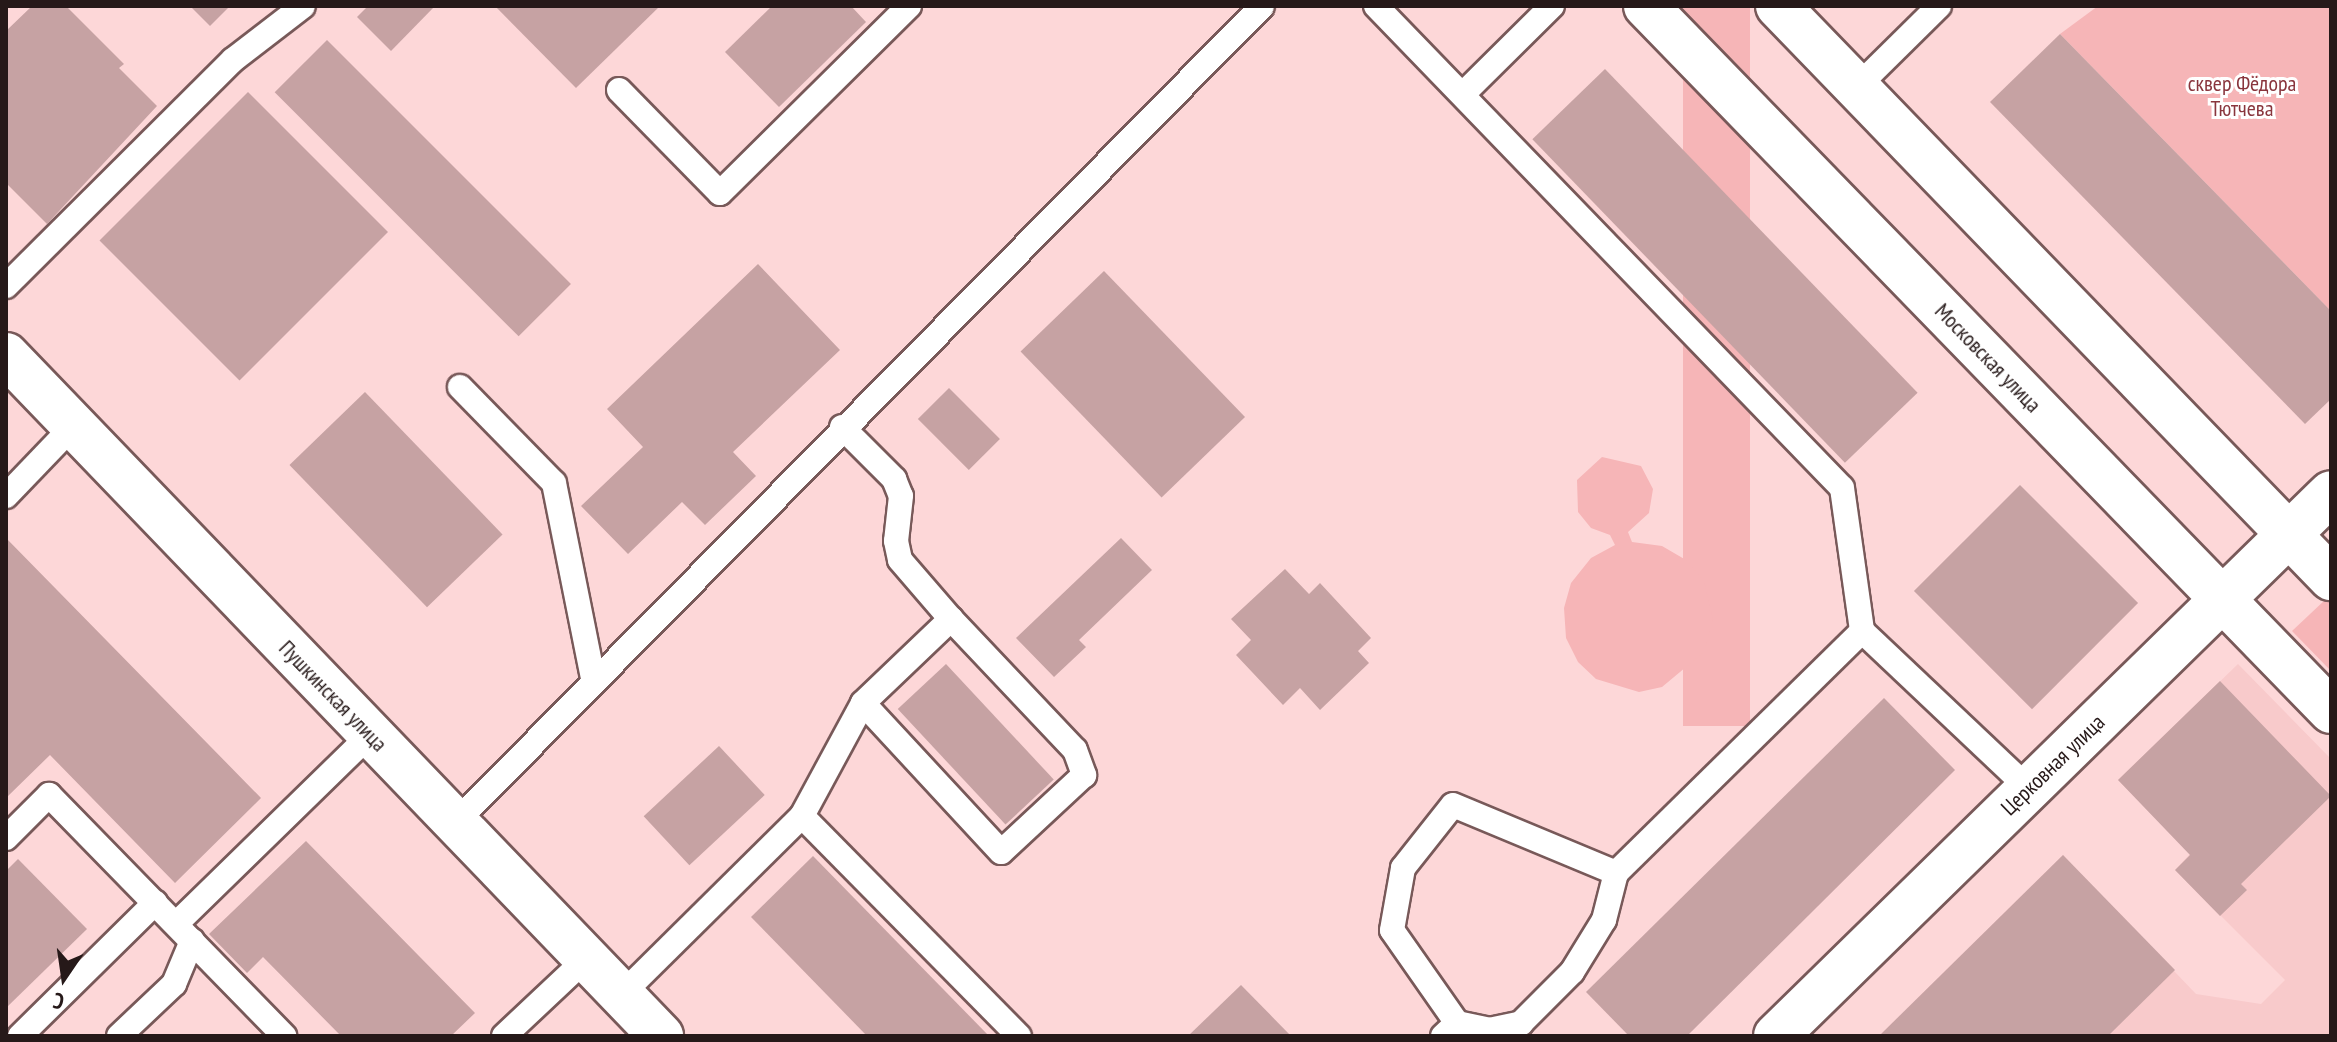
<!DOCTYPE html>
<html>
<head>
<meta charset="utf-8">
<style>
  body { margin:0 }
  #map { position:relative; width:2337px; height:1042px; overflow:hidden; background:#fdd7d8; font-family:"PT Sans Narrow",sans-serif }
  div>[style] { position:absolute }
  .built>* { inset:0; background:#f8cacb }
  .green>* { inset:0; background:#f6b5b7; transform-origin:0 0 }
  .building>* { inset:0; background:#c6a2a3; transform-origin:0 0 }
  .roads { filter:drop-shadow(2px 0 #785959) drop-shadow(-2px 0 #785959) drop-shadow(0 2px #785959) drop-shadow(0 -2px #785959) }
  .service>* { height:24px; margin:-12px; padding:0 12px; transform-origin:12px; border-radius:12px; background:#fff }
  .minor>* { height:44px; margin:-22px; padding:0 22px; transform-origin:22px; border-radius:22px; background:#fff }
  .tertiary>* { height:44px; margin:-22px; padding:0 22px; transform-origin:22px; border-radius:22px; background:#fff }
  span { translate:-50% -50%; white-space:nowrap; text-align:center; line-height:1.15; -webkit-text-stroke:6px #fff; paint-order:stroke }
  .park-label { font-size:22px; color:#89353d }
  .street-label { font-size:22px; color:#261919 }
  .frame { position:absolute; inset:0; border:8px solid #261919; pointer-events:none }
  .north { position:absolute; left:24px; top:938px; width:80px; height:80px; -webkit-text-stroke:6px #fff; paint-order:stroke; rotate:193deg; font-size:22px; font-weight:700; line-height:32px; text-align:center; color:#261919 }
  .north::after { content:''; display:block; margin:auto; width:28px; height:36px; background:#261919; clip-path:polygon(50% 0,100% 100%,50% 72%,0 100%) }
</style>
</head>
<body>
<div id="map">
  <div class="built">
    <div style="clip-path:polygon(2238px 664px,2331px 759px,2331px 1036px,1879px 1036px,2063px 855px,2196px 994px,2261px 1004px,2285px 980px,2175px 870px,2190px 854px,2118px 780px)"></div>
  </div>
  <div class="green">
    <div style="left:1683px;top:6px;width:67px;height:720px"></div>
    <div style="clip-path:polygon(2098px 6px,2331px 6px,2331px 311px,2060px 34px)"></div>
    <div style="clip-path:polygon(1602px 457px,1641px 466px,1653px 489px,1649px 513px,1628px 532px,1632px 542px,1662px 546px,1686px 560px,1704px 581px,1713px 619px,1704px 652px,1662px 687px,1639px 692px,1596px 679px,1578px 662px,1566px 638px,1564px 608px,1571px 583px,1591px 558px,1615px 545px,1610px 535px,1591px 528px,1578px 512px,1577px 480px)"></div>
    <div style="clip-path:polygon(2326px 599px,2331px 604px,2331px 671px,2292px 631px)"></div>
  </div>
  <div class="building">
    <div style="clip-path:polygon(32px 6px,66px 6px,124px 64px,119px 68px,157px 106px,47px 224px,6px 183px,6px 31px)"></div>
    <div style="clip-path:polygon(190px 6px,230px 6px,210px 26px)"></div>
    <div style="clip-path:polygon(368px 6px,435px 6px,391px 51px,357px 17px)"></div>
    <div style="clip-path:polygon(495px 6px,660px 6px,576px 88px)"></div>
    <div style="clip-path:polygon(772px 6px,851px 6px,866px 22px,779px 107px,725px 52px)"></div>
    <div style="clip-path:polygon(2060px 34px,2331px 311px,2331px 399px,2305px 424px,1990px 102px)"></div>
    <div style="left:327px;top:40px;width:345px;height:74px;rotate:45deg"></div>
    <div style="left:1605px;top:69px;width:450px;height:101px;rotate:46deg"></div>
    <div style="left:248px;top:92px;width:198px;height:210px;rotate:45deg"></div>
    <div style="clip-path:polygon(758px 264px,840px 350px,733px 452px,756px 476px,705px 525px,682px 502px,628px 554px,581px 506px,643px 447px,607px 409px)"></div>
    <div style="left:1104px;top:271px;width:203px;height:116px;rotate:46deg"></div>
    <div style="left:949px;top:388px;width:72px;height:44px;rotate:45deg"></div>
    <div style="left:365px;top:392px;width:198px;height:105px;rotate:46deg"></div>
    <div style="left:2020px;top:485px;width:167px;height:150px;rotate:45deg"></div>
    <div style="clip-path:polygon(6px 538px,261px 798px,175px 883px,50px 755px,6px 798px)"></div>
    <div style="clip-path:polygon(1121px 538px,1152px 570px,1079px 640px,1086px 647px,1054px 677px,1016px 638px)"></div>
    <div style="clip-path:polygon(1285px 569px,1309px 594px,1320px 583px,1371px 638px,1358px 651px,1369px 663px,1320px 710px,1300px 688px,1283px 705px,1236px 655px,1251px 640px,1231px 619px)"></div>
    <div style="left:946px;top:664px;width:158px;height:66px;rotate:47deg"></div>
    <div style="clip-path:polygon(2220px 681px,2331px 796px,2241px 884px,2247px 890px,2220px 916px,2175px 870px,2190px 855px,2118px 780px)"></div>
    <div style="clip-path:polygon(1884px 698px,1955px 770px,1687px 1036px,1629px 1036px,1586px 992px)"></div>
    <div style="left:719px;top:746px;width:67px;height:103px;rotate:47deg"></div>
    <div style="clip-path:polygon(306px 841px,475px 1013px,451px 1036px,341px 1036px,263px 957px,247px 973px,209px 934px)"></div>
    <div style="clip-path:polygon(2063px 855px,2175px 970px,2108px 1036px,1879px 1036px)"></div>
    <div style="clip-path:polygon(813px 856px,989px 1036px,867px 1036px,751px 917px)"></div>
    <div style="clip-path:polygon(18px 859px,87px 929px,6px 1008px,6px 871px)"></div>
    <div style="clip-path:polygon(1241px 985px,1291px 1036px,1188px 1036px)"></div>
  </div>
  <div class="roads">
    <div class="service">
      <div style="left:1376px;top:6px;width:670px;rotate:45.97deg"></div>
      <div style="left:1842px;top:488px;width:144px;rotate:82deg"></div>
      <div style="left:1862px;top:631px;width:230px;rotate:43.4deg"></div>
      <div style="left:1857px;top:87px;width:115px;rotate:-44.6deg"></div>
      <div style="left:619px;top:90px;width:144px;rotate:45.6deg"></div>
      <div style="left:720px;top:193px;width:266px;rotate:-44.7deg"></div>
      <div style="left:1463px;top:94px;width:125px;rotate:-44.7deg"></div>
      <div style="left:6px;top:286px;width:320px;rotate:-44.9deg"></div>
      <div style="left:233px;top:60px;width:88px;rotate:-37.6deg"></div>
      <div style="left:460px;top:387px;width:134px;rotate:45.6deg"></div>
      <div style="left:554px;top:483px;width:200px;rotate:78.7deg"></div>
      <div style="left:842px;top:427px;width:74px;rotate:45deg"></div>
      <div style="left:894px;top:479px;width:18px;rotate:68deg"></div>
      <div style="left:901px;top:496px;width:45px;rotate:96.3deg"></div>
      <div style="left:896px;top:541px;width:19px;rotate:78deg"></div>
      <div style="left:900px;top:560px;width:78px;rotate:49.2deg"></div>
      <div style="left:6px;top:496px;width:98px;rotate:-46.2deg"></div>
      <div style="left:802px;top:816px;width:309px;rotate:45.4deg"></div>
      <div style="left:455px;top:823px;width:1148px;rotate:-45.35deg"></div>
      <div style="left:6px;top:838px;width:61px;rotate:-45deg"></div>
      <div style="left:49px;top:795px;width:337px;rotate:45.7deg"></div>
      <div style="left:176px;top:924px;width:271px;rotate:-44.3deg"></div>
      <div style="left:621px;top:995px;width:255px;rotate:-44.7deg"></div>
      <div style="left:802px;top:816px;width:128px;rotate:-61.6deg"></div>
      <div style="left:863px;top:703px;width:122px;rotate:-43.7deg"></div>
      <div style="left:951px;top:619px;width:180px;rotate:46.6deg"></div>
      <div style="left:1075px;top:750px;width:27px;rotate:70deg"></div>
      <div style="left:1084px;top:775px;width:113px;rotate:137.1deg"></div>
      <div style="left:1001px;top:852px;width:203px;rotate:-132.8deg"></div>
      <div style="left:1457px;top:1023px;width:113px;rotate:-125deg"></div>
      <div style="left:1392px;top:930px;width:63px;rotate:-79.9deg"></div>
      <div style="left:1403px;top:868px;width:80px;rotate:-51.6deg"></div>
      <div style="left:1453px;top:805px;width:177px;rotate:22.6deg"></div>
      <div style="left:20px;top:1036px;width:190px;rotate:-44.6deg"></div>
      <div style="left:119px;top:1036px;width:76px;rotate:-43.4deg"></div>
      <div style="left:174px;top:984px;width:47px;rotate:-67.3deg"></div>
      <div style="left:504px;top:1036px;width:112px;rotate:-43.2deg"></div>
      <div style="left:1443px;top:1036px;width:19px;rotate:-43deg"></div>
      <div style="left:1457px;top:1023px;width:33px;rotate:12deg"></div>
      <div style="left:1489px;top:1030px;width:33px;rotate:-12deg"></div>
      <div style="left:1521px;top:1023px;width:72px;rotate:-45deg"></div>
      <div style="left:1572px;top:972px;width:61px;rotate:-58.4deg"></div>
      <div style="left:1604px;top:920px;width:49px;rotate:-75.7deg"></div>
      <div style="left:1616px;top:873px;width:345px;rotate:-44.5deg"></div>
    </div>
    <div class="minor">
      <div style="left:6px;top:355px;width:945px;rotate:46.11deg"></div>
      <div style="left:1776px;top:1036px;width:776px;rotate:-44.37deg"></div>
    </div>
    <div class="tertiary">
      <div style="left:1646px;top:6px;width:983px;rotate:45.82deg"></div>
      <div style="left:1778px;top:6px;width:796px;rotate:45.97deg"></div>
    </div>
  </div>
  <div class="park-label">
    <span style="left:2242px;top:96px">сквер Фёдора<br>Тютчева</span>
  </div>
  <div class="street-label">
    <span style="left:1988px;top:358px;rotate:46deg">Московская улица</span>
    <span style="left:333px;top:696px;rotate:46deg">Пушкинская улица</span>
    <span style="left:2053px;top:765px;rotate:-44deg">Церковная улица</span>
  </div>
  <div class="frame"></div>
  <div class="north">С</div>
</div>
</body>
</html>
